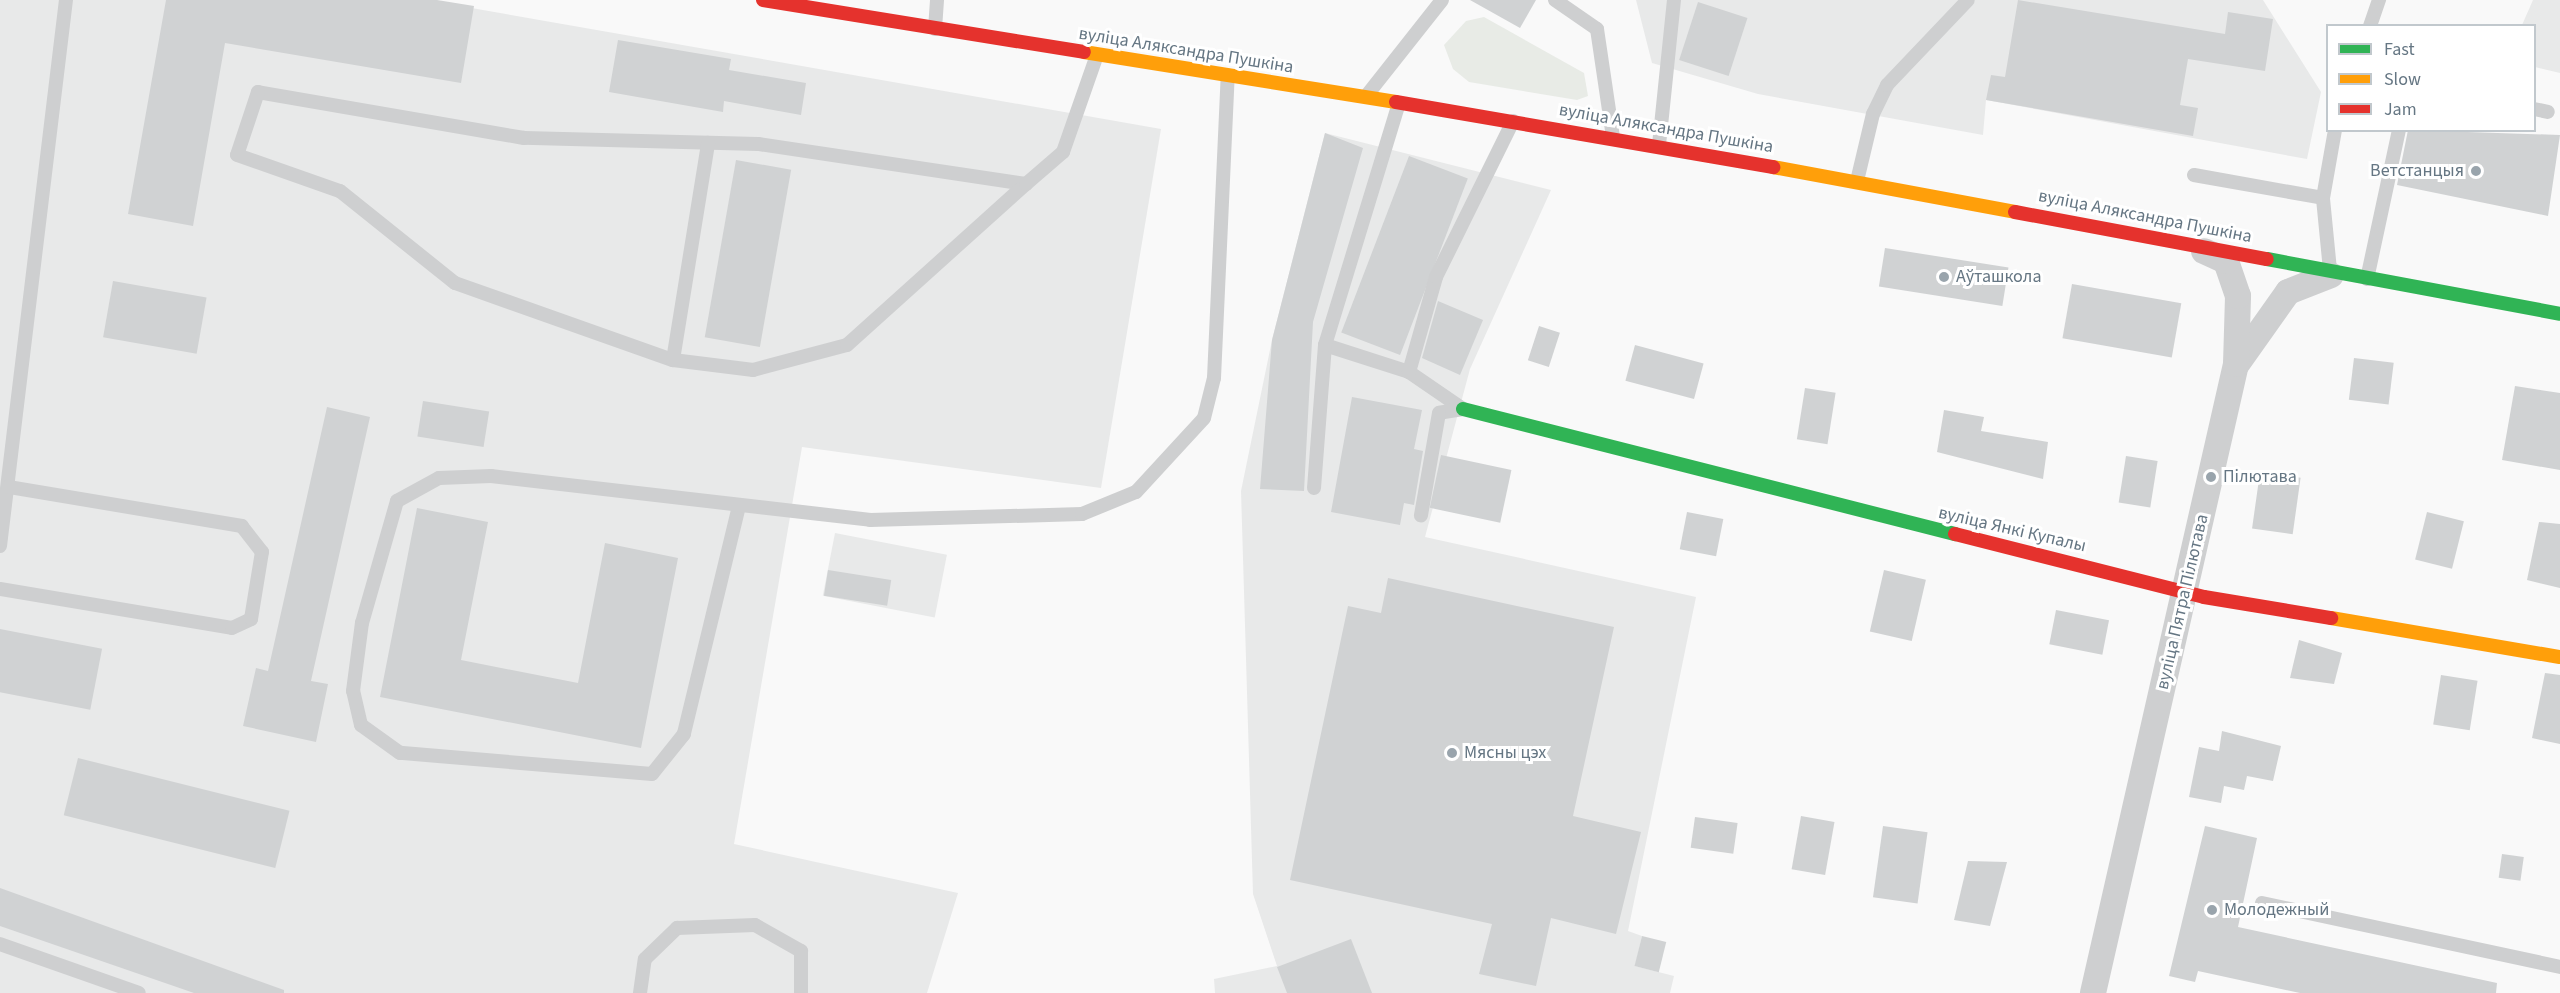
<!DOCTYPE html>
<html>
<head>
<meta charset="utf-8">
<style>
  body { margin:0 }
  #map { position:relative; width:2560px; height:993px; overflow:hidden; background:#f9f9f9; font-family:"Source Sans 3",sans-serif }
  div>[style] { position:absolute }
  .built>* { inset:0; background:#e8e9e9; transform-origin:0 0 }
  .green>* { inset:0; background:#e8ebe6 }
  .building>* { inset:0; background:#d0d2d3; transform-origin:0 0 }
  .lane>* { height:14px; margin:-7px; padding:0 7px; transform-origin:7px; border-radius:7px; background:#cecfd0 }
  .street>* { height:26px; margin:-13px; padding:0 13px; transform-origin:13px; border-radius:13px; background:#cecfd0 }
  .fast>* { height:14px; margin:-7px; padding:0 7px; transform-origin:7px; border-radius:7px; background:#30b455 }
  .slow>* { height:14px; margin:-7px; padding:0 7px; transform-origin:7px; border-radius:7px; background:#ff9f0a }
  .jam>* { height:14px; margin:-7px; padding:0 7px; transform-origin:7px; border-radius:7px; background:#e5322d }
  .dots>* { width:16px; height:16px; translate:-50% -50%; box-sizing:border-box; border:3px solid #fff; border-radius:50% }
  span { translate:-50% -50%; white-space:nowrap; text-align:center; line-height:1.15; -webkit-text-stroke:6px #fff; paint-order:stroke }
  .street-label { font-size:18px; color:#657683 }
  .poi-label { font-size:18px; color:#657683 }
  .right { translate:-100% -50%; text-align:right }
  .left { translate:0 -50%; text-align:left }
  .legend { position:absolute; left:2326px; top:24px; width:210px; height:108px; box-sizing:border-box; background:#fff; border:2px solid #c1c8cd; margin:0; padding:8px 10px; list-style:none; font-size:18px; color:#657683 }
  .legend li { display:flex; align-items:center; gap:12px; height:30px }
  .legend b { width:30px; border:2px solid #c1c8cd }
</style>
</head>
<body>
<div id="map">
  <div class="built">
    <div style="clip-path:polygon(0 0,426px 0,1161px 129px,1101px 488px,802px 447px,734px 844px,958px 893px,927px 993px,0 993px)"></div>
    <div style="clip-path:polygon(1636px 0,2263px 0,2321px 92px,2307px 159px,1986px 100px,1983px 135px,1758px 94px,1652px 63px)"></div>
    <div style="clip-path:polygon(2533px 0,2560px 0,2560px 73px,2535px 67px,2534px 26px,2522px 25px)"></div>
    <div style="clip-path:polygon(1325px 133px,1551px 190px,1470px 369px,1425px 537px,1696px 597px,1628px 931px,1642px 936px,1635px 966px,1674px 976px,1670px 993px,1215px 993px,1214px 979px,1277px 966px,1253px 894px,1241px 491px,1272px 340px)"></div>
    <div style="left:835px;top:533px;width:114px;height:64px;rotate:11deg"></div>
  </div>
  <div class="green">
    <div style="clip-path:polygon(1484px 17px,1584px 73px,1588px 96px,1577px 100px,1469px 82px,1453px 69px,1444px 45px,1466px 21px)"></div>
  </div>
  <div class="building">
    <div style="clip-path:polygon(166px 0,437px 0,474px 6px,461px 83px,225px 43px,193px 226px,128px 214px)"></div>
    <div style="clip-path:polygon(1470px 0,1536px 0,1520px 28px)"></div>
    <div style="clip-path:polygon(2018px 0,2225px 34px,2228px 12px,2273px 19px,2265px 71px,2188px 59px,2180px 105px,2198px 108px,2193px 136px,1986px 100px,1991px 75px,2005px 77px)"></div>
    <div style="left:1698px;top:2px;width:52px;height:61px;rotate:18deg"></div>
    <div style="clip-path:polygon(618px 40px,731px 59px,729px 70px,806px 83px,801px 115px,724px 101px,723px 112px,609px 92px)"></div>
    <div style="clip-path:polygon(2408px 130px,2560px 135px,2548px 216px,2397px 185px)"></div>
    <div style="clip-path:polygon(1325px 133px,1363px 148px,1313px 322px,1304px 491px,1260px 489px,1272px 340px)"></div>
    <div style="left:1409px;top:156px;width:63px;height:189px;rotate:21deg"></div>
    <div style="left:736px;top:160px;width:56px;height:180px;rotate:10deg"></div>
    <div style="left:1885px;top:248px;width:125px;height:39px;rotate:9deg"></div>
    <div style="left:113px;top:281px;width:95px;height:57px;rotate:10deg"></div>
    <div style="left:2072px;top:284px;width:111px;height:55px;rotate:10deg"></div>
    <div style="clip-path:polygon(1438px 301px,1483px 320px,1460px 375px,1422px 358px)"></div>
    <div style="left:1539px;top:326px;width:22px;height:36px;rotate:18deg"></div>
    <div style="left:1635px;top:345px;width:71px;height:37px;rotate:15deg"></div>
    <div style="left:2354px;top:358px;width:40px;height:42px;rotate:7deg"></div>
    <div style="clip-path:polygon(2515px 386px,2560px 393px,2560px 470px,2502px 460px)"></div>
    <div style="left:1805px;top:388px;width:31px;height:52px;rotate:9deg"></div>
    <div style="clip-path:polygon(1352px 397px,1422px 410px,1414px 449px,1423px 451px,1414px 505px,1404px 503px,1400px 525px,1331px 512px)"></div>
    <div style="left:423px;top:401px;width:67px;height:36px;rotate:9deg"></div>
    <div style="clip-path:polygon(327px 407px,370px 417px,311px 681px,328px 684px,316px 742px,243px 726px,256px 668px,268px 671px)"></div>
    <div style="clip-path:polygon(1944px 410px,1984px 417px,1981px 431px,2048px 442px,2043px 479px,1937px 452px)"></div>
    <div style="left:1441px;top:455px;width:72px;height:54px;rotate:12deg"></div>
    <div style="left:2126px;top:456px;width:32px;height:47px;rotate:9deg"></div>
    <div style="left:2260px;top:472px;width:41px;height:57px;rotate:8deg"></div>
    <div style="clip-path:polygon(417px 508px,488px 522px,461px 660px,578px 683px,605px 543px,678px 558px,641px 748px,380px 697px)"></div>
    <div style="left:1687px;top:512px;width:37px;height:38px;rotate:11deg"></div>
    <div style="left:2427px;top:512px;width:38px;height:49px;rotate:14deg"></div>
    <div style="clip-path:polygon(2539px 522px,2560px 524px,2560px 588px,2527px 580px)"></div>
    <div style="left:828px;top:570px;width:64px;height:26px;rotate:9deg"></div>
    <div style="left:1884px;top:570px;width:43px;height:63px;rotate:13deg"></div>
    <div style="clip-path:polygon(1388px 578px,1614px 627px,1573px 816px,1641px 832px,1616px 934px,1551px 918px,1536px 986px,1479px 974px,1492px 924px,1290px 880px,1348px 606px,1381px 613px)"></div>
    <div style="left:2056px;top:610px;width:54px;height:35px;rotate:11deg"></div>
    <div style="left:0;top:629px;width:104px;height:62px;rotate:11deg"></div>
    <div style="clip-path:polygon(2299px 640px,2342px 653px,2334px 684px,2290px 678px)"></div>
    <div style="clip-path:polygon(2545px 673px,2560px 675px,2560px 744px,2532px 738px)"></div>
    <div style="left:2441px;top:675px;width:37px;height:50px;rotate:9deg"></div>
    <div style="clip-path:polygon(2222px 731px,2281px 746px,2273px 781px,2247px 776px,2244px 790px,2224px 786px,2221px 803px,2189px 797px,2199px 747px,2219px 751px)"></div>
    <div style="left:78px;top:758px;width:218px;height:59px;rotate:14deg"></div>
    <div style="left:1801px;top:816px;width:34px;height:54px;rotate:10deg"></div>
    <div style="left:1695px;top:817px;width:43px;height:31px;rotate:8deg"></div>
    <div style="left:1883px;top:826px;width:45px;height:72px;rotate:8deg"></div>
    <div style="clip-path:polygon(2205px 826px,2257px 838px,2238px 927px,2497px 983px,2496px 993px,2300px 993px,2198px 971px,2195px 982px,2169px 976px)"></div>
    <div style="left:2502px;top:854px;width:22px;height:24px;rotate:8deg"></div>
    <div style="clip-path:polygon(1968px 861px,2007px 862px,1990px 926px,1954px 920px)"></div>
    <div style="clip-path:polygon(0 888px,284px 990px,284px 993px,194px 993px,0 926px)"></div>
    <div style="left:1642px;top:936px;width:25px;height:31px;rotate:14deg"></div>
    <div style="clip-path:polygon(1351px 939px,1372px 993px,1287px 993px,1277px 967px)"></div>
  </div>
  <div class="lane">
    <div style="left:1555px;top:0;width:51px;rotate:34.6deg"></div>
    <div style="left:1597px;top:29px;width:109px;rotate:81.6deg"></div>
    <div style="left:2370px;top:26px;width:28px;rotate:-71deg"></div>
    <div style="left:935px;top:29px;width:29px;rotate:-86deg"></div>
    <div style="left:1367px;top:95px;width:121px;rotate:-51.7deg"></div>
    <div style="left:2534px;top:109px;width:14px;rotate:12deg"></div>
    <div style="left:1659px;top:145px;width:146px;rotate:-84.1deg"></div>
    <div style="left:2194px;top:175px;width:131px;rotate:10.1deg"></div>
    <div style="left:1857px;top:181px;width:69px;rotate:-76.6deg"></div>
    <div style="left:1873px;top:114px;width:32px;rotate:-64deg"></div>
    <div style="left:1887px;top:85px;width:117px;rotate:-46.4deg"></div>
    <div style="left:1026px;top:184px;width:271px;rotate:-171.5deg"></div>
    <div style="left:758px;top:144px;width:234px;rotate:-178.5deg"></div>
    <div style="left:524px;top:138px;width:270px;rotate:-170.2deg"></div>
    <div style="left:258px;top:92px;width:66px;rotate:108.4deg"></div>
    <div style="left:237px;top:155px;width:109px;rotate:19.3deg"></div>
    <div style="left:340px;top:191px;width:147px;rotate:38.7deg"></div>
    <div style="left:455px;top:283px;width:231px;rotate:19.5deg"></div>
    <div style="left:673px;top:360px;width:81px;rotate:7.1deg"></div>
    <div style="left:753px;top:370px;width:97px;rotate:-14.9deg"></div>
    <div style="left:847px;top:345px;width:241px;rotate:-42deg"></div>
    <div style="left:1026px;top:184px;width:49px;rotate:-40.9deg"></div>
    <div style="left:1063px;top:152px;width:103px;rotate:-70.7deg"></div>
    <div style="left:2330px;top:270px;width:72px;rotate:-95.6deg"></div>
    <div style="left:2323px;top:198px;width:69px;rotate:-80deg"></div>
    <div style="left:2367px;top:279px;width:152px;rotate:-77.9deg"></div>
    <div style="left:1325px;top:345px;width:88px;rotate:17.8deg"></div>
    <div style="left:1409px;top:372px;width:65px;rotate:34.4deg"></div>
    <div style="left:1463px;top:409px;width:24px;rotate:171deg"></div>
    <div style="left:1439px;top:413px;width:104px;rotate:100deg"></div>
    <div style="left:673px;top:360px;width:220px;rotate:-80.8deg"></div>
    <div style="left:1409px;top:372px;width:99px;rotate:-74.1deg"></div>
    <div style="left:1436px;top:277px;width:174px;rotate:-63.7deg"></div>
    <div style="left:1314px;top:488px;width:143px;rotate:-85.6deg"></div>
    <div style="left:1325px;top:345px;width:253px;rotate:-73deg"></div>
    <div style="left:739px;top:506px;width:235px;rotate:103.6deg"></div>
    <div style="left:684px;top:734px;width:51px;rotate:128.7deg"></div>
    <div style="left:652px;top:774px;width:253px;rotate:-175.2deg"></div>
    <div style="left:400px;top:753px;width:48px;rotate:-144.3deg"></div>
    <div style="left:361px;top:725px;width:35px;rotate:-103deg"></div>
    <div style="left:353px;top:691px;width:69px;rotate:-82.5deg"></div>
    <div style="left:362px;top:623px;width:127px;rotate:-74deg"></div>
    <div style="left:397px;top:501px;width:48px;rotate:-28.7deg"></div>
    <div style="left:439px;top:478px;width:52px;rotate:-2.2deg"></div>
    <div style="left:491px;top:476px;width:382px;rotate:6.6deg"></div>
    <div style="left:870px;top:520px;width:212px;rotate:-1.6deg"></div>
    <div style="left:1082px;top:514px;width:58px;rotate:-22.2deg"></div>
    <div style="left:1136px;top:492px;width:100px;rotate:-47.4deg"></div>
    <div style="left:1204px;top:418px;width:41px;rotate:-76deg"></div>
    <div style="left:1214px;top:378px;width:303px;rotate:-87.4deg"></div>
    <div style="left:0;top:546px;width:550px;rotate:-83.11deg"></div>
    <div style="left:0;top:589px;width:235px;rotate:9.5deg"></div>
    <div style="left:232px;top:628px;width:21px;rotate:-25deg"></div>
    <div style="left:251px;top:619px;width:68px;rotate:-80.7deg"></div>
    <div style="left:262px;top:552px;width:33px;rotate:-128deg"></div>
    <div style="left:242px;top:526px;width:237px;rotate:-170.5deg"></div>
    <div style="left:2262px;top:903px;width:305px;rotate:12.1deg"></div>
    <div style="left:0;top:944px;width:147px;rotate:19.4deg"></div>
    <div style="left:640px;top:993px;width:34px;rotate:-82deg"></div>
    <div style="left:645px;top:959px;width:45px;rotate:-44.1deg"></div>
    <div style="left:677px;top:928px;width:78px;rotate:-2.2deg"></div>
    <div style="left:755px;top:925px;width:53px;rotate:29.5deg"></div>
    <div style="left:801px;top:951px;width:42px;rotate:90deg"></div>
  </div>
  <div class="street">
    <div style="left:2237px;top:364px;width:88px;rotate:-54.7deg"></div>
    <div style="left:2288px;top:292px;width:46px;rotate:-21.6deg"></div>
    <div style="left:2093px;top:993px;width:645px;rotate:-77.19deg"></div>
    <div style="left:2236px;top:364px;width:68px;rotate:-88.3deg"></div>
    <div style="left:2238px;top:296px;width:37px;rotate:-109deg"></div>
    <div style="left:2226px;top:261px;width:24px;rotate:-156deg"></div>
  </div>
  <div class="fast">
    <div style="left:2267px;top:259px;width:298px;rotate:10.6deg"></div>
    <div style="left:1463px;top:409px;width:508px;rotate:14.26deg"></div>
  </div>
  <div class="slow">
    <div style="left:1084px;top:52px;width:316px;rotate:9.1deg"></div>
    <div style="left:1773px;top:167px;width:246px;rotate:10.5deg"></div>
    <div style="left:2331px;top:618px;width:232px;rotate:9.7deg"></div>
  </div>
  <div class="jam">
    <div style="left:763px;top:0;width:325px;rotate:9.2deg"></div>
    <div style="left:1396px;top:102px;width:383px;rotate:9.8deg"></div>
    <div style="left:2015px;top:212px;width:256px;rotate:10.6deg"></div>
    <div style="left:1955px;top:534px;width:257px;rotate:14.2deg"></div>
    <div style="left:2204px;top:597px;width:129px;rotate:9.4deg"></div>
  </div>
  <div class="dots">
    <div style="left:2476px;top:171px;background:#99a4ac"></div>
    <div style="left:1944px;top:277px;background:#99a4ac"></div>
    <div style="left:2211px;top:477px;background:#99a4ac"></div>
    <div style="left:1452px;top:753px;background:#99a4ac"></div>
    <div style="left:2212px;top:910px;background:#99a4ac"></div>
  </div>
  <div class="street-label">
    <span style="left:1186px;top:51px;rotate:9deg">вуліца Аляксандра Пушкіна</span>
    <span style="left:1666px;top:129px;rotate:10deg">вуліца Аляксандра Пушкіна</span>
    <span style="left:2145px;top:217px;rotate:11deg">вуліца Аляксандра Пушкіна</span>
    <span style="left:2012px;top:530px;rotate:13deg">вуліца Янкі Купалы</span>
    <span style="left:2183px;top:602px;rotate:-77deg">вуліца Пятра Пілютава</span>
  </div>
  <div class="poi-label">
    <span class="right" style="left:2464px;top:171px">Ветстанцыя</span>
    <span class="left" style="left:1956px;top:277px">Аўташкола</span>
    <span class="left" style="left:2223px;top:477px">Пілютава</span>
    <span class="left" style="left:1464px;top:753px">Мясны цэх</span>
    <span class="left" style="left:2224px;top:910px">Молодежный</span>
  </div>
  <ul class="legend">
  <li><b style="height:8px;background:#30b455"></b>Fast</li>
  <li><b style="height:8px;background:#ff9f0a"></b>Slow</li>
  <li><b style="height:8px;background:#e5322d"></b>Jam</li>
  </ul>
</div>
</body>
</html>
